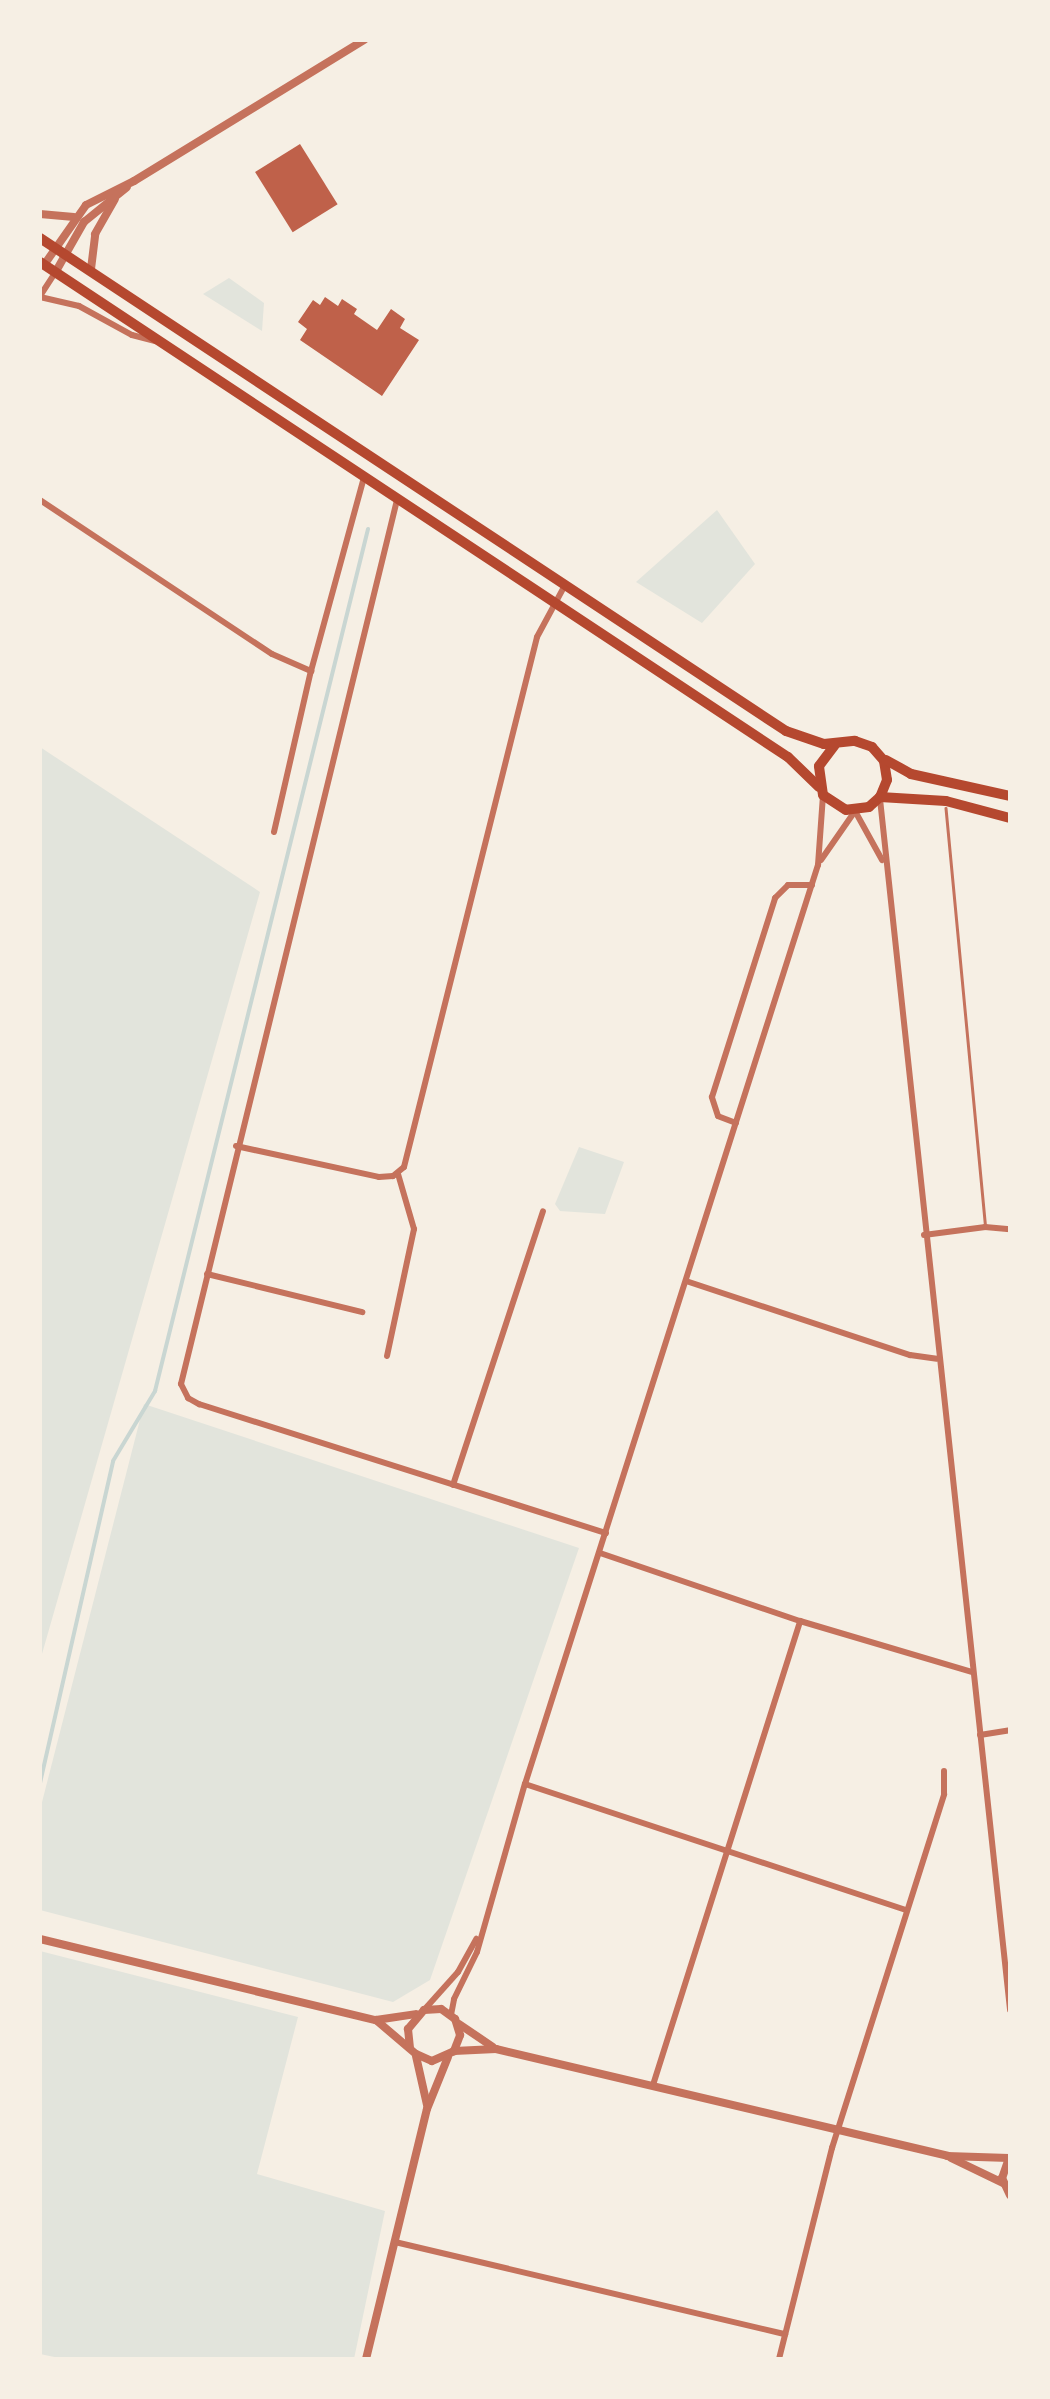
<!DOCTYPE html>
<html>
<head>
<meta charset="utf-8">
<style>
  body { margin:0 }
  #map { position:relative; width:1050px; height:2399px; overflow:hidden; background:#f6efe4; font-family:Commissioner,sans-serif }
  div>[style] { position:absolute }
  .green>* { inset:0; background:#e2e4dc }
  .stream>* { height:4px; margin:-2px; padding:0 2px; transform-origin:2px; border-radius:2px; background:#c9d6d2 }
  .building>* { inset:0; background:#bf614a; transform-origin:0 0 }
  .service>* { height:2.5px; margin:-1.25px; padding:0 1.25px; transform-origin:1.25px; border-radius:1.25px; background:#c5725c }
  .minor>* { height:6px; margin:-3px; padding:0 3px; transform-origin:3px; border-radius:3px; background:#c5725c }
  .tertiary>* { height:8px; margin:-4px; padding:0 4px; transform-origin:4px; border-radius:4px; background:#c5725c }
  .primary>* { height:10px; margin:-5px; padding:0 5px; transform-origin:5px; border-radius:5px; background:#b5482f }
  span { translate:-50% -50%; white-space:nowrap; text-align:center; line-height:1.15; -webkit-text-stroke:8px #f6efe4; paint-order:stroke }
  .frame { position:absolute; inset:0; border:42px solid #f6efe4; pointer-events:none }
</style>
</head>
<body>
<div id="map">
  <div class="green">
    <div style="clip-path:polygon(229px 278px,264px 303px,262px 331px,203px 294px)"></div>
    <div style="clip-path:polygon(717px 510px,755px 564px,702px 623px,636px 582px)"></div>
    <div style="clip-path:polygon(40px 747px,260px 892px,40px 1661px)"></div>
    <div style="clip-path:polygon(579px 1147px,624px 1162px,605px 1214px,560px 1211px,555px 1204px)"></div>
    <div style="clip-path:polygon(144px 1404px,579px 1548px,430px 1980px,393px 2002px,40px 1910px,40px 1810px)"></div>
    <div style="clip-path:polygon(40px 1951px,298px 2017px,257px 2174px,385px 2211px,354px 2359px,64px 2359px,40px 2354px)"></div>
  </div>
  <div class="stream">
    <div style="left:40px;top:1783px;width:330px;rotate:-77.2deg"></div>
    <div style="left:113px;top:1461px;width:82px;rotate:-59deg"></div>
    <div style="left:155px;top:1391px;width:888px;rotate:-76.12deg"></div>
  </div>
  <div class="building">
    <div style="left:300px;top:144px;width:71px;height:53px;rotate:58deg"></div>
    <div style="clip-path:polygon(325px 297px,338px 306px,342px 299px,357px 309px,354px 314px,377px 330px,391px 309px,405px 319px,400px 328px,419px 340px,382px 396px,300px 340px,307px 329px,298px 322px,313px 300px,320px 305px)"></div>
  </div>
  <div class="service">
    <div style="left:946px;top:808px;width:417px;rotate:84.6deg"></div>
  </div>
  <div class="minor">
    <div style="left:40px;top:296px;width:27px;rotate:-57deg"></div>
    <div style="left:40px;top:297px;width:40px;rotate:13deg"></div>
    <div style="left:79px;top:306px;width:60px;rotate:28.7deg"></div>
    <div style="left:132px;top:335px;width:24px;rotate:15deg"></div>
    <div style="left:40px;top:500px;width:278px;rotate:33.6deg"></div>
    <div style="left:272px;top:654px;width:43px;rotate:23.6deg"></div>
    <div style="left:397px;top:500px;width:910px;rotate:103.73deg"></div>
    <div style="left:181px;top:1384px;width:16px;rotate:63deg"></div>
    <div style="left:188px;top:1398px;width:13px;rotate:29deg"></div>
    <div style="left:199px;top:1404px;width:427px;rotate:17.6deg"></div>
    <div style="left:880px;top:799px;width:1218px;rotate:83.87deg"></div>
    <div style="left:855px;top:811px;width:56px;rotate:61.1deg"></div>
    <div style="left:274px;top:832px;width:165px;rotate:-77.1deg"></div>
    <div style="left:311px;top:671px;width:201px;rotate:-74.7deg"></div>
    <div style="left:821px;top:860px;width:60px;rotate:-55.2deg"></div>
    <div style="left:736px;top:1123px;width:19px;rotate:-159deg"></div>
    <div style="left:718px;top:1116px;width:20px;rotate:-108deg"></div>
    <div style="left:712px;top:1097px;width:209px;rotate:-72.4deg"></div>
    <div style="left:775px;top:898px;width:18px;rotate:-45deg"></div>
    <div style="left:788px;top:885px;width:24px"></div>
    <div style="left:236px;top:1146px;width:146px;rotate:12.2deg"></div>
    <div style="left:379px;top:1177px;width:14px;rotate:-4deg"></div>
    <div style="left:393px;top:1176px;width:14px;rotate:-39deg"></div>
    <div style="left:404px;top:1167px;width:546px;rotate:-75.91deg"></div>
    <div style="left:537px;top:637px;width:59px;rotate:-61.7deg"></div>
    <div style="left:924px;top:1235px;width:62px;rotate:-7.5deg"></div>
    <div style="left:985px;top:1227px;width:25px;rotate:5deg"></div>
    <div style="left:207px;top:1274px;width:160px;rotate:13.8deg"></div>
    <div style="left:686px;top:1281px;width:236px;rotate:18.3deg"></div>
    <div style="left:910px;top:1355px;width:27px;rotate:8deg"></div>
    <div style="left:387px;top:1356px;width:130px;rotate:-78deg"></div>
    <div style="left:414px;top:1229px;width:57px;rotate:-106.2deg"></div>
    <div style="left:453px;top:1485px;width:288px;rotate:-71.8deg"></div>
    <div style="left:600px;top:1553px;width:211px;rotate:18.8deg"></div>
    <div style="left:800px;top:1621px;width:179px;rotate:16.5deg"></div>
    <div style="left:980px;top:1735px;width:30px;rotate:-9deg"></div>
    <div style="left:525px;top:1784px;width:402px;rotate:18.3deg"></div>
    <div style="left:424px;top:2010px;width:51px;rotate:-48.2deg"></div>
    <div style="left:458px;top:1972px;width:38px;rotate:-61deg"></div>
    <div style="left:451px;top:2015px;width:16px;rotate:-79deg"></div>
    <div style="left:454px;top:1999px;width:52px;rotate:-63.9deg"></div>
    <div style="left:477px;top:1952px;width:175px;rotate:-74.1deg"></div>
    <div style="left:525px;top:1784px;width:965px;rotate:-72.32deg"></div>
    <div style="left:818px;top:865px;width:69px;rotate:-85.9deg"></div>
    <div style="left:653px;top:2085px;width:487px;rotate:-72.4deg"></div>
    <div style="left:395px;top:2242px;width:401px;rotate:13.3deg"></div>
    <div style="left:779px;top:2359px;width:218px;rotate:-75.9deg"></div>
    <div style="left:832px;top:2148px;width:371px;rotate:-72.4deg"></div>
    <div style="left:944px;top:1794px;width:23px;rotate:-90deg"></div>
  </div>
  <div class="tertiary">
    <div style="left:40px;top:214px;width:34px;rotate:5deg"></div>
    <div style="left:44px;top:265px;width:73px;rotate:-55deg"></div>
    <div style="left:86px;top:205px;width:54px;rotate:-26.6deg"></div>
    <div style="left:134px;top:181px;width:270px;rotate:-31.5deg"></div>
    <div style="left:91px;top:269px;width:35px;rotate:-83deg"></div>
    <div style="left:95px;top:234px;width:40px;rotate:-60.3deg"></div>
    <div style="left:55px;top:273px;width:59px;rotate:-60.4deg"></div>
    <div style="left:84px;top:222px;width:55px;rotate:-39.1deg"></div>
    <div style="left:40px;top:1939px;width:346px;rotate:13.6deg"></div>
    <div style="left:376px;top:2020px;width:52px;rotate:40.4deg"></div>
    <div style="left:416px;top:2054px;width:17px;rotate:24deg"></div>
    <div style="left:432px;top:2061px;width:24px;rotate:-24deg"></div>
    <div style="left:454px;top:2051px;width:17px;rotate:-69deg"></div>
    <div style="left:460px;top:2035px;width:17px;rotate:-107deg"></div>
    <div style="left:455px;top:2019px;width:17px;rotate:-144deg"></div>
    <div style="left:441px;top:2009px;width:17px;rotate:177deg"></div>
    <div style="left:424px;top:2010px;width:25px;rotate:130deg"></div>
    <div style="left:408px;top:2029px;width:18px;rotate:84deg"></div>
    <div style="left:376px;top:2020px;width:40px;rotate:-8.5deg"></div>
    <div style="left:459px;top:2024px;width:41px;rotate:34.1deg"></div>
    <div style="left:454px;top:2051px;width:42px;rotate:-2.7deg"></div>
    <div style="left:496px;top:2049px;width:464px;rotate:13.3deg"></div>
    <div style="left:947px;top:2156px;width:62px;rotate:1.8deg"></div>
    <div style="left:416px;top:2056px;width:50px;rotate:77.3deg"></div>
    <div style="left:951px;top:2158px;width:58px;rotate:25.7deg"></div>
    <div style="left:1009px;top:2158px;width:21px;rotate:109deg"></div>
    <div style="left:1002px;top:2178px;width:19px;rotate:65deg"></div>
    <div style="left:366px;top:2359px;width:257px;rotate:-76.3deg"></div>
    <div style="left:427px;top:2109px;width:56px;rotate:-68deg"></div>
  </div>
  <div class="primary">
    <div style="left:40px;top:238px;width:894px;rotate:33.46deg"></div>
    <div style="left:786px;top:731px;width:40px;rotate:18.9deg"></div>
    <div style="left:824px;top:744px;width:31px;rotate:-6deg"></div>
    <div style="left:855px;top:741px;width:18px;rotate:19deg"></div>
    <div style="left:872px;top:747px;width:18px;rotate:49deg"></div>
    <div style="left:884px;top:761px;width:19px;rotate:81deg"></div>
    <div style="left:887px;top:780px;width:18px;rotate:112deg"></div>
    <div style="left:880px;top:797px;width:15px;rotate:138deg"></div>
    <div style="left:869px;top:807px;width:23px;rotate:173deg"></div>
    <div style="left:846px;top:810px;width:27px;rotate:-147deg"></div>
    <div style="left:823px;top:795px;width:29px;rotate:-98deg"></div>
    <div style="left:819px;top:766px;width:26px;rotate:-53deg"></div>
    <div style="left:40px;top:262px;width:897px;rotate:33.5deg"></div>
    <div style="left:788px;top:757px;width:43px;rotate:44.1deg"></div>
    <div style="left:886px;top:760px;width:29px;rotate:29deg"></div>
    <div style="left:911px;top:774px;width:101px;rotate:12.5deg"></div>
    <div style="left:880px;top:797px;width:66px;rotate:3.5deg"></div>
    <div style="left:946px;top:801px;width:66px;rotate:14.9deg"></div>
  </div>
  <div class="frame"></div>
</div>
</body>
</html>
